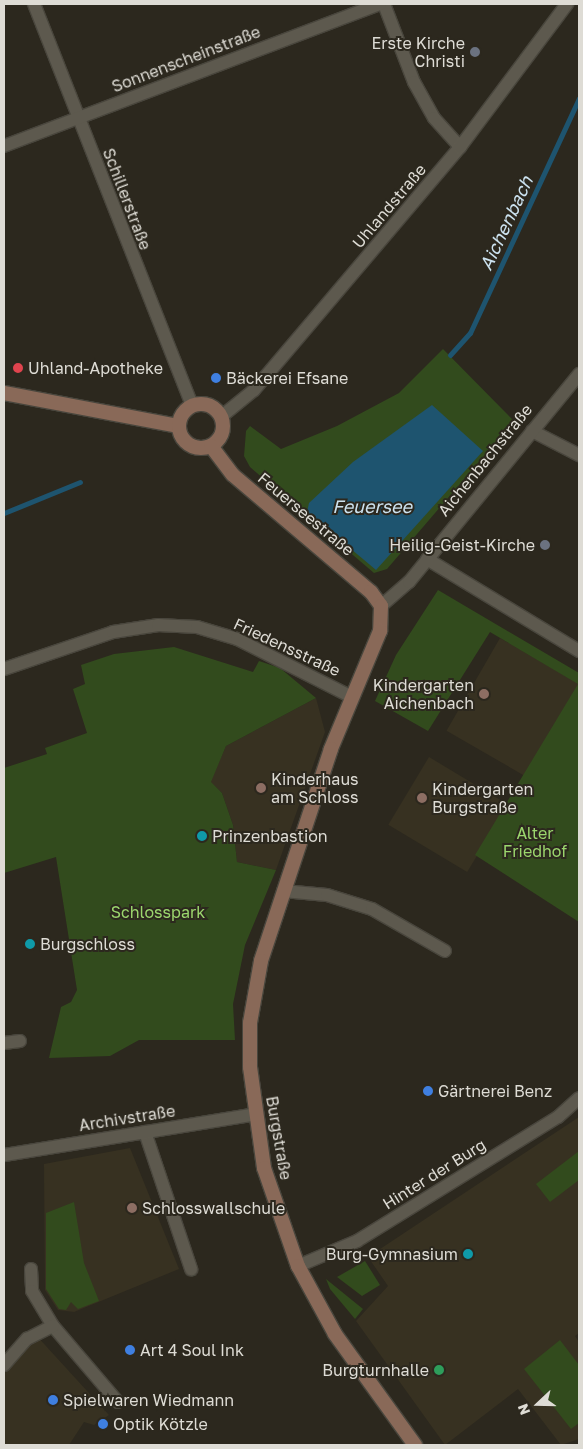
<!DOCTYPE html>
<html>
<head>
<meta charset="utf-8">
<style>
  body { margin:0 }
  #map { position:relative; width:583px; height:1449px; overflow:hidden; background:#2c281e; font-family:"Golos Text",sans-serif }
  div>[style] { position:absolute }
  .built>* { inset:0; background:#373121; transform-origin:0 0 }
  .green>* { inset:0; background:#324b1d }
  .water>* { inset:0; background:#1e546f }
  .stream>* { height:5px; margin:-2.5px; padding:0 2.5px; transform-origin:2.5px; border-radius:2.5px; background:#1e546f }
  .roads { filter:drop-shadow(1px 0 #49463d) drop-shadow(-1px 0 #49463d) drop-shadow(0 1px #49463d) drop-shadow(0 -1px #49463d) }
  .minor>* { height:12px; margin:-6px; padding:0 6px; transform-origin:6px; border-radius:6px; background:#5d594e }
  .secondary>* { height:14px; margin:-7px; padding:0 7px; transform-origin:7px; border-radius:7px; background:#896958 }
  .secondary>.ring { margin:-7px; padding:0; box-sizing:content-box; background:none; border:14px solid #896958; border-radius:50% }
  .dots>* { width:14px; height:14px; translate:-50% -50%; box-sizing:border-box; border:2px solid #2c281e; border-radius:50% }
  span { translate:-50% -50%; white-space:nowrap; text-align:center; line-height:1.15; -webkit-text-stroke:4px #2c281e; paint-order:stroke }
  .poi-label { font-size:16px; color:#dedcd5 }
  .right { translate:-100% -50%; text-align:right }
  .left { translate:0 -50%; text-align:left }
  .street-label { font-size:16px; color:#dedcd5 }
  .park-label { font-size:16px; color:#9bd66d }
  .water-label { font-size:18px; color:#cce2ef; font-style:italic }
  .frame { position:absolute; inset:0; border:5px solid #dedcd5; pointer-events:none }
  .north { position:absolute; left:513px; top:1379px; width:50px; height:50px; -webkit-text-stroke:4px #2c281e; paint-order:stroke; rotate:249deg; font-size:14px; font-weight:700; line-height:20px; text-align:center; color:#dedcd5 }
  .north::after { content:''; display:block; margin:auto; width:18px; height:22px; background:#dedcd5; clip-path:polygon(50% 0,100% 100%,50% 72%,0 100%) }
</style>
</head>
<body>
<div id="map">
  <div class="built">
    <div style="left:500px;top:638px;width:91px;height:107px;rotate:30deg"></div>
    <div style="clip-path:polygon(316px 698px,325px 732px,276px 870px,237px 862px,233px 825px,222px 793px,210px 782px,226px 746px)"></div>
    <div style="left:429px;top:757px;width:92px;height:79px;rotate:31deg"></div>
    <div style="clip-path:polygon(579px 1117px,579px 1333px,575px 1336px,579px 1342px,579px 1439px,561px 1445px,518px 1389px,445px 1445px,356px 1321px,388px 1286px,368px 1257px)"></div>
    <div style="clip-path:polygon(130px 1148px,179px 1269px,74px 1312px,58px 1310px,45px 1290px,44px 1164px)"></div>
    <div style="clip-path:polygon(35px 1334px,109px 1415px,94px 1425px,84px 1422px,69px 1445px,4px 1445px,4px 1363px)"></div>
  </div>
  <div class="green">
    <div style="clip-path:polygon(443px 349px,514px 421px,387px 569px,374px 573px,250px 467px,244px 456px,246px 431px,250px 426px,281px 449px,337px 426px,399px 393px)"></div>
    <div style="clip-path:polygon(438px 590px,579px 673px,579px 922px,475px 855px,578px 684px,490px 632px,428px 731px,375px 701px,396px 655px)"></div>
    <div style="clip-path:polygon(174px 647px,253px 672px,259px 661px,280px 668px,316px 698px,226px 746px,211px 782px,222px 793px,233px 825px,237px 862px,276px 870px,245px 945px,233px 1004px,235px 1040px,139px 1040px,110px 1056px,49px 1058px,61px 1007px,71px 1002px,77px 990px,56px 857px,4px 873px,4px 768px,47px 754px,45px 748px,87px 733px,73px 689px,85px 684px,81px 665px,114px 654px)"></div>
    <div style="clip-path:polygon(579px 1151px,579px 1180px,550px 1202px,536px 1184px)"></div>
    <div style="clip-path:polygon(74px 1202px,84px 1263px,99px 1301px,78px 1309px,71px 1302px,66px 1310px,59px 1309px,46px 1289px,46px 1213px)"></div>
    <div style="clip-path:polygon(365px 1261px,380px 1285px,362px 1296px,337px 1277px)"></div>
    <div style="clip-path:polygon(326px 1279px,363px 1309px,355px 1319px,330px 1289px)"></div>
    <div style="clip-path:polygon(560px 1340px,579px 1365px,579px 1423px,571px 1429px,524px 1369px)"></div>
  </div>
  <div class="water">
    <div style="clip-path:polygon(432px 405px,483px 451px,376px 570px,307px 512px,309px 503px,353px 462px)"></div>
  </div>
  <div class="stream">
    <div style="left:450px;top:355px;width:30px;rotate:-48deg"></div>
    <div style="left:470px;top:333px;width:259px;rotate:-65.1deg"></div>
    <div style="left:4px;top:513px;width:82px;rotate:-22.2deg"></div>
  </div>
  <div class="roads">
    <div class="minor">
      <div style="left:34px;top:4px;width:431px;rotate:68.5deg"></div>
      <div style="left:384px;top:4px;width:84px;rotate:69deg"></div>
      <div style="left:414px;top:82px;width:41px;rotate:60.9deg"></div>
      <div style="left:434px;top:118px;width:39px;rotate:48deg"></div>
      <div style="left:4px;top:146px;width:402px;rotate:-20.7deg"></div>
      <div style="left:222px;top:416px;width:41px;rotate:-39.1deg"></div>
      <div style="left:254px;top:390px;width:319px;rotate:-49.7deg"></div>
      <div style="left:460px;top:147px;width:179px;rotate:-53.2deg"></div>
      <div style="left:532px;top:431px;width:53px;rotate:27.1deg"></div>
      <div style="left:427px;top:559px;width:178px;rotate:31.2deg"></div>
      <div style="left:381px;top:606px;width:37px;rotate:-41deg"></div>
      <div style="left:409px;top:582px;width:269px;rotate:-50.7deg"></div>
      <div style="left:4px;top:669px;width:115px;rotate:-18.7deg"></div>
      <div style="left:113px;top:632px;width:46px;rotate:-8.8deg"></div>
      <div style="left:158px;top:625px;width:39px;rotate:3deg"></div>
      <div style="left:197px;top:627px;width:42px;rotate:16.7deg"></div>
      <div style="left:237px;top:639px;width:129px;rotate:26.8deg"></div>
      <div style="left:283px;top:891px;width:44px;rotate:5.2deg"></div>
      <div style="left:327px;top:895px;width:47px;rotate:17.3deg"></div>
      <div style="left:372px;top:909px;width:84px;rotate:29.9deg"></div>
      <div style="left:4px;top:1043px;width:16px;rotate:-7deg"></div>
      <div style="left:145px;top:1132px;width:145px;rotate:71.4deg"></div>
      <div style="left:4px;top:1155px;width:255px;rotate:-9.2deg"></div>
      <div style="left:298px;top:1266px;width:64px;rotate:-23deg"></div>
      <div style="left:357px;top:1241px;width:236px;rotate:-31.7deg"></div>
      <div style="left:558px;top:1117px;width:28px;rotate:-42deg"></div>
      <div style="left:31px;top:1269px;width:22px;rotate:87deg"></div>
      <div style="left:32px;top:1291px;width:41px;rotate:59deg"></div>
      <div style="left:53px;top:1326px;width:100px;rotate:49.5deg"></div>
      <div style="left:4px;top:1365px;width:35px;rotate:-49deg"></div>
      <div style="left:27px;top:1339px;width:29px;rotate:-27deg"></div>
    </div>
    <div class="secondary">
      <div style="left:4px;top:393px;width:178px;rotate:10.7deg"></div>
      <div class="ring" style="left:179px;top:404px;width:30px;height:30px"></div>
      <div style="left:211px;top:446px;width:36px;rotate:53deg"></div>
      <div style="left:233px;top:475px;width:181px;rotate:40.3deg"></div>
      <div style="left:371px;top:592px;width:17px;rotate:54deg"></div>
      <div style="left:381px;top:606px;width:25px;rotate:92deg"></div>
      <div style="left:380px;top:631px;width:128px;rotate:112.6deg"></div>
      <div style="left:331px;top:749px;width:223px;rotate:108.3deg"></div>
      <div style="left:261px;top:961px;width:63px;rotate:100.1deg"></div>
      <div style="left:250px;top:1023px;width:44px;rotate:90deg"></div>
      <div style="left:250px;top:1067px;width:102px;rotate:82.1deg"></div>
      <div style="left:264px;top:1168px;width:104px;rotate:70.9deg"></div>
      <div style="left:298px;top:1266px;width:77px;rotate:61.4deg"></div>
      <div style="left:335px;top:1334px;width:137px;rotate:54.2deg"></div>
    </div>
  </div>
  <div class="dots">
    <div style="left:475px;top:52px;background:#6b7280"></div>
    <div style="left:18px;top:368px;background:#e0444e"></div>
    <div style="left:216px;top:378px;background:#3f7fe0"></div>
    <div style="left:545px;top:545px;background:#6b7280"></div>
    <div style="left:484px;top:694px;background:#8d6e63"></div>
    <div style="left:261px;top:788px;background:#8d6e63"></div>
    <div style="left:422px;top:798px;background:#8d6e63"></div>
    <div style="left:202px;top:836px;background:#0f9aa8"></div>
    <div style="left:30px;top:944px;background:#0f9aa8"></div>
    <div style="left:428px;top:1091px;background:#3f7fe0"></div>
    <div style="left:132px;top:1208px;background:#8d6e63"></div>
    <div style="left:468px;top:1254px;background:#0f9aa8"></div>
    <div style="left:130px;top:1350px;background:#3f7fe0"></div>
    <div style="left:439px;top:1370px;background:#2e9e5b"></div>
    <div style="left:53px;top:1400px;background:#3f7fe0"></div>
    <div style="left:103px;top:1424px;background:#3f7fe0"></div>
  </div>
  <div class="poi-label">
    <span class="right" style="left:465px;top:52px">Erste Kirche<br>Christi</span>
    <span class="left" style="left:28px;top:368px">Uhland-Apotheke</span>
    <span class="left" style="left:226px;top:378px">Bäckerei Efsane</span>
    <span class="right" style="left:535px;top:545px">Heilig-Geist-Kirche</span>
    <span class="right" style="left:474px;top:694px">Kindergarten<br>Aichenbach</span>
    <span class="left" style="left:271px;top:788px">Kinderhaus<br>am Schloss</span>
    <span class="left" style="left:432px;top:798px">Kindergarten<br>Burgstraße</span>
    <span class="left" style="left:212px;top:836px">Prinzenbastion</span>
    <span class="left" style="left:40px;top:944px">Burgschloss</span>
    <span class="left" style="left:438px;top:1091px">Gärtnerei Benz</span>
    <span class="left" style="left:142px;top:1208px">Schlosswallschule</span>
    <span class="right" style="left:458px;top:1254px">Burg-Gymnasium</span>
    <span class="left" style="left:140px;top:1350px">Art 4 Soul Ink</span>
    <span class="right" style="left:429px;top:1370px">Burgturnhalle</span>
    <span class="left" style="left:63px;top:1400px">Spielwaren Wiedmann</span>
    <span class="left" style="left:113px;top:1424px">Optik Kötzle</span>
  </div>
  <div class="street-label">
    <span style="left:186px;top:59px;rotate:-21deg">Sonnenscheinstraße</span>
    <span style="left:127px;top:199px;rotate:69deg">Schillerstraße</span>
    <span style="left:389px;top:206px;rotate:-50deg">Uhlandstraße</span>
    <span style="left:485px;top:460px;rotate:-51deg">Aichenbachstraße</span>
    <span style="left:306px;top:514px;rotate:40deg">Feuerseestraße</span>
    <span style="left:287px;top:647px;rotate:25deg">Friedensstraße</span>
    <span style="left:127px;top:1118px;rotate:-9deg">Archivstraße</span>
    <span style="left:279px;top:1138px;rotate:80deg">Burgstraße</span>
    <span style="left:434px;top:1174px;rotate:-32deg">Hinter der Burg</span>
  </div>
  <div class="park-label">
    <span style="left:535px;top:842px">Alter<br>Friedhof</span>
    <span style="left:158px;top:912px">Schlosspark</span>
  </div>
  <div class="water-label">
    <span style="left:506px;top:223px;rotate:-65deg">Aichenbach</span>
    <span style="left:372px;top:506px">Feuersee</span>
  </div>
  <div class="frame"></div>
  <div class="north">N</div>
</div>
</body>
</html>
